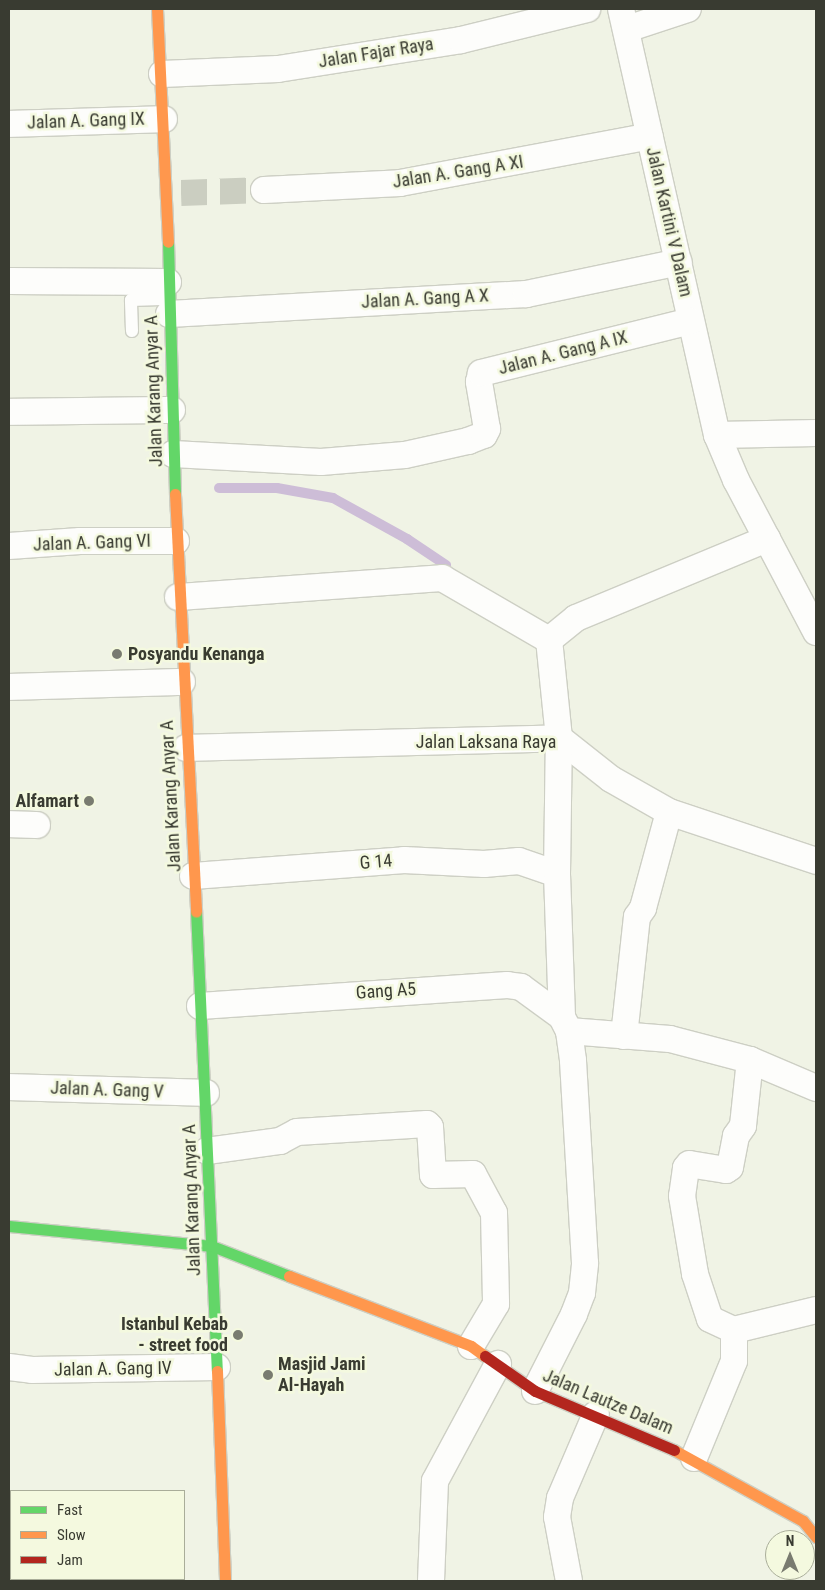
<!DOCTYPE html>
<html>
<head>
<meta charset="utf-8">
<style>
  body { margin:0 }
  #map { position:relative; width:825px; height:1590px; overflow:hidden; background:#f0f3e5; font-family:"Roboto Condensed",sans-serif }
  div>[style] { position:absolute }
  .stream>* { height:10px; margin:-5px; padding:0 5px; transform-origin:5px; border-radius:5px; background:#cdbdd7 }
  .street-tunnel>* { height:26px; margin-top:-13px; transform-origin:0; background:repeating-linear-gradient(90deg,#cbcec1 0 26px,transparent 0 39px) }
  .roads { filter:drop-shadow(1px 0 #cdcfc4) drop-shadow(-1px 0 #cdcfc4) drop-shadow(0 1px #cdcfc4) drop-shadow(0 -1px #cdcfc4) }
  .lane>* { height:12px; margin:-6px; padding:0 6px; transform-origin:6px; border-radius:6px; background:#fdfdfb }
  .street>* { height:26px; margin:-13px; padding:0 13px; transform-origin:13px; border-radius:13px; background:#fdfdfb }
  .fast>* { height:11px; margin:-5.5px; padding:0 5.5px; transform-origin:5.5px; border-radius:5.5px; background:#63d668 }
  .slow>* { height:11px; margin:-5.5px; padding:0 5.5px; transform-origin:5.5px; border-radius:5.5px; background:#ff974d }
  .jam>* { height:11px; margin:-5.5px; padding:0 5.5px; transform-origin:5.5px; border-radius:5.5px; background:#b3261e }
  .dots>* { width:14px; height:14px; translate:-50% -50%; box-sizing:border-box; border:2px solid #f4f9df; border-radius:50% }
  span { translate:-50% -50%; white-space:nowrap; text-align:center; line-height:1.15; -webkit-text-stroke:5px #f4f9df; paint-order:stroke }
  .street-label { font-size:18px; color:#393b31 }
  .poi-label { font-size:18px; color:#393b31; font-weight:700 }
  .left { translate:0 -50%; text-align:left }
  .right { translate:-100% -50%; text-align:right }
  .frame { position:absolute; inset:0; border:10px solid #393b31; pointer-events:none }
  .legend { position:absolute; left:10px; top:1490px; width:175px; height:90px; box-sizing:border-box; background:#f4f9df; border:1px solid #a9ad99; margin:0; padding:6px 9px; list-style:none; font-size:15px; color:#393b31 }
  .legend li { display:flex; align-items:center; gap:10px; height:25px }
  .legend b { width:25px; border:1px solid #a9ad99 }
  .north { position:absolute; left:765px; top:1530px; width:50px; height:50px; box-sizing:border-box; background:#f4f9df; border:1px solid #a9ad99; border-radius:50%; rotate:0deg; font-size:14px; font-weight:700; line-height:20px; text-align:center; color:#393b31 }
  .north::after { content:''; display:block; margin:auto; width:18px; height:22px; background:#797b70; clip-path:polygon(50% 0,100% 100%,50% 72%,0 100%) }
</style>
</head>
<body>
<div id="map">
  <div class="stream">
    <div style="left:219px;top:488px;width:58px"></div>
    <div style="left:277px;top:488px;width:57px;rotate:10.1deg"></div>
    <div style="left:333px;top:498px;width:85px;rotate:29deg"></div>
    <div style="left:407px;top:539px;width:47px;rotate:33.7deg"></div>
  </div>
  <div class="street-tunnel">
    <div style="left:181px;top:193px;width:83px;rotate:-2.1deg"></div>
  </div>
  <div class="roads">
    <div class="lane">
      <div style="left:132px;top:331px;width:31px;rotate:-92deg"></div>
      <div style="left:131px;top:300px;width:38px;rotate:-2deg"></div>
    </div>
    <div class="street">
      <div style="left:621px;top:9px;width:437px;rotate:77.3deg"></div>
      <div style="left:717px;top:435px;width:49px;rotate:67.1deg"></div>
      <div style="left:736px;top:480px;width:172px;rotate:62.2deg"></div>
      <div style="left:627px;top:29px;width:64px;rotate:-18.2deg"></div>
      <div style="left:162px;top:74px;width:116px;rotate:-2.5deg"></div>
      <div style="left:278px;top:69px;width:185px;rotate:-9deg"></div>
      <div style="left:461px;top:40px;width:130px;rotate:-13.8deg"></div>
      <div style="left:9px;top:124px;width:155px;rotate:-1.8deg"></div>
      <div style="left:264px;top:190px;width:136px;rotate:-2.9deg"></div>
      <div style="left:400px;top:183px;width:254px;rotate:-10.6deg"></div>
      <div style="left:9px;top:281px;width:159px;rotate:0.4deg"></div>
      <div style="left:169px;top:314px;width:358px;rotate:-3.2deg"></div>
      <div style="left:526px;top:294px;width:156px;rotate:-11.8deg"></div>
      <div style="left:9px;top:412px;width:163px;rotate:-0.7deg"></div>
      <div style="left:717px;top:435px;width:99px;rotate:-1.2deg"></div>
      <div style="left:173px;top:454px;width:148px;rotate:3.1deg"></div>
      <div style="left:321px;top:462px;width:84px;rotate:-4.8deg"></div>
      <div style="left:405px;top:455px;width:65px;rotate:-12.5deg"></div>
      <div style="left:468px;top:441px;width:17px;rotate:-21deg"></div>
      <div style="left:484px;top:435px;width:7px;rotate:-63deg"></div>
      <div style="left:487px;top:429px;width:48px;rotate:-99.7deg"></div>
      <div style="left:479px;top:382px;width:9px;rotate:-77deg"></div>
      <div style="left:481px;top:373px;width:216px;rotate:-13.9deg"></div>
      <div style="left:9px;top:546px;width:71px;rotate:-4deg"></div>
      <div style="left:80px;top:541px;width:96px"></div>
      <div style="left:178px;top:597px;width:265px;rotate:-4.1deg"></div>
      <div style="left:442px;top:578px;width:124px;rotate:30.1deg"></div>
      <div style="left:549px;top:640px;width:35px;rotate:-39deg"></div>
      <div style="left:576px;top:618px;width:207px;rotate:-22.5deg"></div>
      <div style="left:9px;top:687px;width:173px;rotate:-1.7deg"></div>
      <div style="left:186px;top:748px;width:373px;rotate:-1.5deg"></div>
      <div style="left:559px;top:738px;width:66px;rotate:38.3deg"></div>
      <div style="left:611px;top:779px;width:67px;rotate:29.6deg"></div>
      <div style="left:669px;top:812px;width:155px;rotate:18.4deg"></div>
      <div style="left:9px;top:824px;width:28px;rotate:2deg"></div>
      <div style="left:193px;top:876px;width:212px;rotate:-4.3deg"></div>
      <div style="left:404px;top:860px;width:80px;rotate:2.9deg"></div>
      <div style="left:484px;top:864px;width:35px;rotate:-5deg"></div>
      <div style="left:519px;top:861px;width:40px;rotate:18.9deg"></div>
      <div style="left:200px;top:1006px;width:308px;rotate:-3.9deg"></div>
      <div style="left:507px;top:985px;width:14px;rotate:8deg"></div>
      <div style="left:521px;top:987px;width:51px;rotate:36.2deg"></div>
      <div style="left:569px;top:1031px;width:101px;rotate:4.5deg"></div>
      <div style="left:670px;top:1039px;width:83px;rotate:14.7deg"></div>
      <div style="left:750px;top:1060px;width:72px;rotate:23deg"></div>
      <div style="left:624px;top:1036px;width:120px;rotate:-83.8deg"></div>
      <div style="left:637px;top:917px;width:11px;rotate:-56deg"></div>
      <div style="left:643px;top:908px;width:99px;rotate:-74.8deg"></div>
      <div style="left:750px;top:1060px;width:66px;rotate:96.1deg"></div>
      <div style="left:743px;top:1126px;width:12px;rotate:125deg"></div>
      <div style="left:736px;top:1136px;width:32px;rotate:101deg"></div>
      <div style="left:730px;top:1167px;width:5px;rotate:143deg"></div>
      <div style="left:726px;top:1170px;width:37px;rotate:-171deg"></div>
      <div style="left:689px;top:1164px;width:5px;rotate:127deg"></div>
      <div style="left:686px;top:1168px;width:28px;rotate:98deg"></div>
      <div style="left:682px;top:1196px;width:79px;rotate:80.5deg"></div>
      <div style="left:695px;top:1274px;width:47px;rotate:71.6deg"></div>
      <div style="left:710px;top:1319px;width:26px;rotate:25deg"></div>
      <div style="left:734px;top:1330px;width:84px;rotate:-13.7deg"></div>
      <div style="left:9px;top:1087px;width:197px;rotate:1.7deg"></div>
      <div style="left:207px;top:1151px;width:74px;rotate:-7.8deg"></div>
      <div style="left:280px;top:1141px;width:19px;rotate:-28deg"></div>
      <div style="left:297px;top:1132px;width:130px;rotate:-3.5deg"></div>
      <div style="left:427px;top:1124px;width:4px;rotate:45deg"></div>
      <div style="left:430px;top:1127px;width:48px;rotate:86.4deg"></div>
      <div style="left:433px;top:1175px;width:40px;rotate:-1.4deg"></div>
      <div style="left:473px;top:1174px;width:44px;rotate:61.7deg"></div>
      <div style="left:494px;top:1213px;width:91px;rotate:88.7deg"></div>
      <div style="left:496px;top:1304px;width:49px;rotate:120.8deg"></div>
      <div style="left:9px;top:1367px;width:23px;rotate:7deg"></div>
      <div style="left:32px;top:1370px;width:185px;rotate:-0.9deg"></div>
      <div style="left:535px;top:1391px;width:86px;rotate:-63.1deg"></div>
      <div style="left:574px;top:1314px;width:22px;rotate:-69deg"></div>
      <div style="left:582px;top:1293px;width:30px;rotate:-84deg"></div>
      <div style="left:585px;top:1263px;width:203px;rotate:-93.4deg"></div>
      <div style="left:573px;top:1060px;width:29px;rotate:-98deg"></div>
      <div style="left:569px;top:1031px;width:16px;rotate:-117deg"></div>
      <div style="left:562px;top:1017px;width:143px;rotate:-92deg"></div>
      <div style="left:557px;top:874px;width:136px;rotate:-89.2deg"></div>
      <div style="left:559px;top:738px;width:99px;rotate:-95.8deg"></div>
      <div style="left:694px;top:1458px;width:105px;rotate:-67.6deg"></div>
      <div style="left:734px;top:1361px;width:31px;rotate:-90deg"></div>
      <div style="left:431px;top:1581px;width:100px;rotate:-87.7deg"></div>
      <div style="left:435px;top:1481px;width:133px;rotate:-61.7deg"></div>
      <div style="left:569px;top:1581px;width:65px;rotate:-100.6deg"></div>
      <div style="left:557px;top:1517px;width:19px;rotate:-81deg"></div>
      <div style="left:560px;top:1498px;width:91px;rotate:-66.8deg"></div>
    </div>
    <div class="fast">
      <div style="left:168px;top:242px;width:252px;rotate:88.4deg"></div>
      <div style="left:196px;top:911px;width:460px;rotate:87.4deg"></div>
      <div style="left:9px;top:1226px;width:204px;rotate:5.6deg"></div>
      <div style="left:212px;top:1246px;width:83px;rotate:21.3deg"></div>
    </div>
    <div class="slow">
      <div style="left:157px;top:9px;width:233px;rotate:87.3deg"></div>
      <div style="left:175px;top:494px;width:418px;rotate:87.1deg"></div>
      <div style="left:289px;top:1276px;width:195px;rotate:21deg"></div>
      <div style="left:471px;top:1346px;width:17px;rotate:36deg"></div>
      <div style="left:217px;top:1371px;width:210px;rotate:87.8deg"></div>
      <div style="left:674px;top:1450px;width:147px;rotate:28.8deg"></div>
      <div style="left:803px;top:1521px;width:21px;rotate:51deg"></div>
    </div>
    <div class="jam">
      <div style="left:485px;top:1356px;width:61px;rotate:35deg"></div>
      <div style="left:535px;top:1391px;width:151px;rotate:23deg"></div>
    </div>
  </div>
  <div class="dots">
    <div style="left:117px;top:654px;background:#797b70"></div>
    <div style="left:89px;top:801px;background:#797b70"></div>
    <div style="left:238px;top:1335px;background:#797b70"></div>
    <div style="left:268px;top:1375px;background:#797b70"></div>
  </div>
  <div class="street-label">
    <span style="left:376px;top:53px;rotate:-9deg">Jalan Fajar Raya</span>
    <span style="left:86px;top:121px;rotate:-2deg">Jalan A. Gang IX</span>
    <span style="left:458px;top:172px;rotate:-9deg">Jalan A. Gang A XI</span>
    <span style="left:669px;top:222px;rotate:77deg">Jalan Kartini V Dalam</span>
    <span style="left:425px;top:299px;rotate:-3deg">Jalan A. Gang A X</span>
    <span style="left:563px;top:353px;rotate:-14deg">Jalan A. Gang A IX</span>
    <span style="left:154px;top:391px;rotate:-92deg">Jalan Karang Anyar A</span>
    <span style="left:92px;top:543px;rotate:-2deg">Jalan A. Gang VI</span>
    <span style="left:486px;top:742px">Jalan Laksana Raya</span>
    <span style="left:171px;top:796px;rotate:-93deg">Jalan Karang Anyar A</span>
    <span style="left:376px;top:862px;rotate:-5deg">G 14</span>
    <span style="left:386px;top:991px;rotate:-4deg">Gang A5</span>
    <span style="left:107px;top:1090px;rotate:2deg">Jalan A. Gang V</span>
    <span style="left:192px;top:1200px;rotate:-92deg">Jalan Karang Anyar A</span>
    <span style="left:113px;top:1369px;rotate:-1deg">Jalan A. Gang IV</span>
    <span style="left:608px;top:1402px;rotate:23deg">Jalan Lautze Dalam</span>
  </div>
  <div class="poi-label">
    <span class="left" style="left:128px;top:654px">Posyandu Kenanga</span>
    <span class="right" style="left:79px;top:801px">Alfamart</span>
    <span class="right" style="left:228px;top:1335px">Istanbul Kebab<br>- street food</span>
    <span class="left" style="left:278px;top:1375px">Masjid Jami<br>Al-Hayah</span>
  </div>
  <div class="frame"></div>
  <ul class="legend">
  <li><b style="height:6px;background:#63d668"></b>Fast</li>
  <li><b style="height:6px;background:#ff974d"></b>Slow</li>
  <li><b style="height:6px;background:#b3261e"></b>Jam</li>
  </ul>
  <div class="north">N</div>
</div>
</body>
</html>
